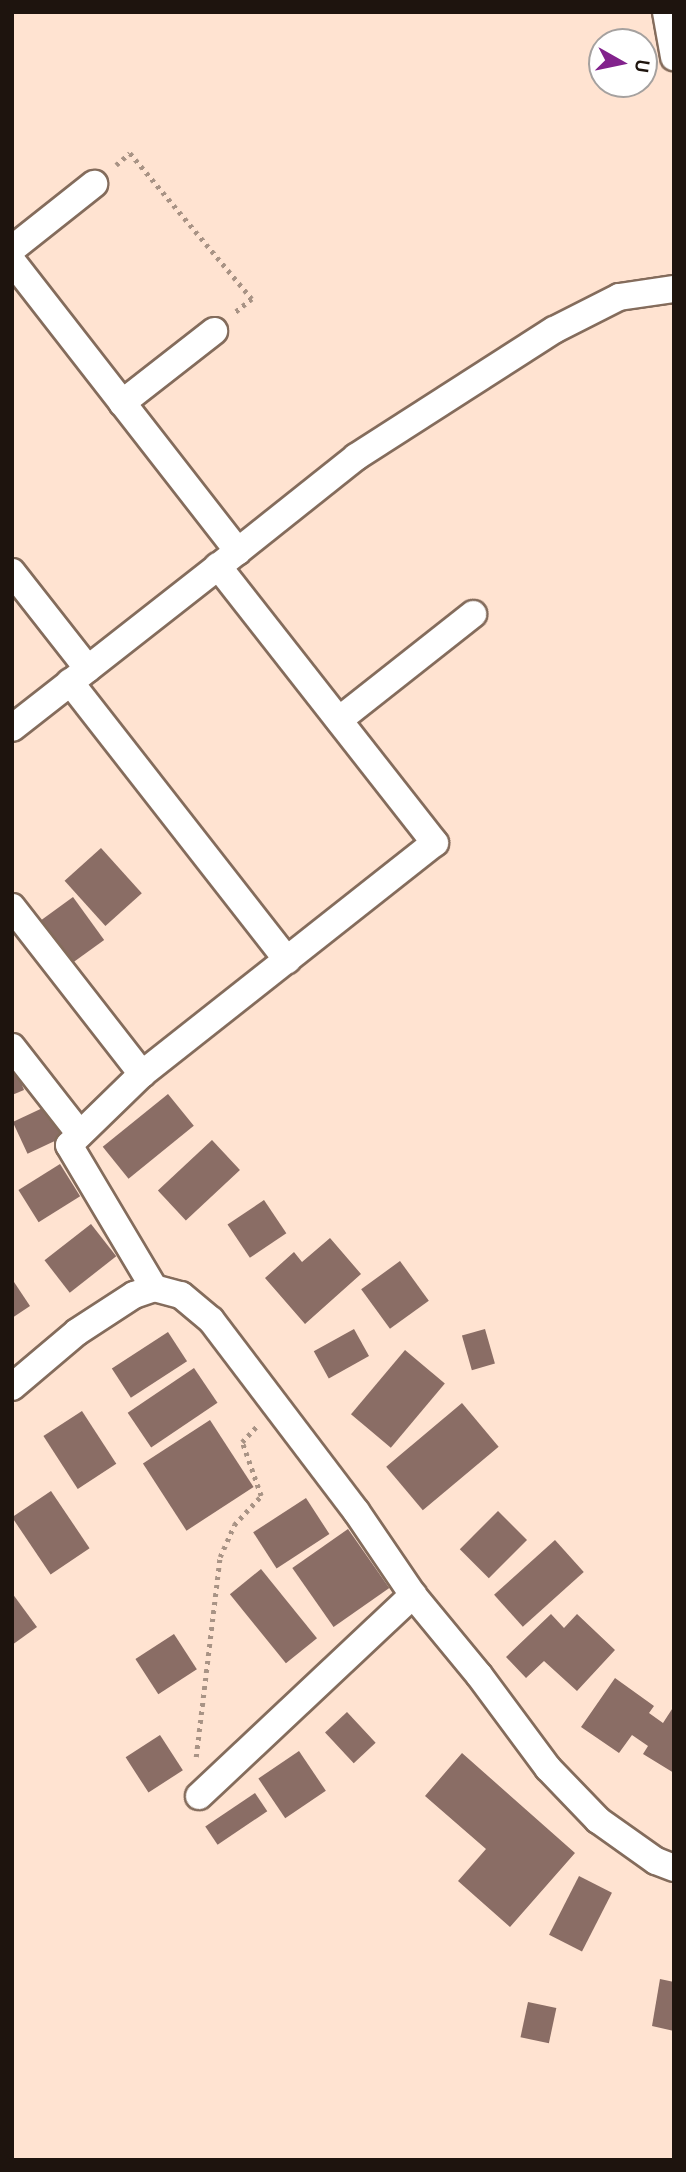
<!DOCTYPE html>
<html>
<head>
<meta charset="utf-8">
<style>
  body { margin:0 }
  #map { position:relative; width:686px; height:2172px; overflow:hidden; background:#ffe3d1; font-family:"Space Grotesk",sans-serif }
  div>[style] { position:absolute }
  .building>* { inset:0; background:#8a6d65; transform-origin:0 0 }
  .path>* { height:4.5px; margin-top:-2.25px; transform-origin:0; background:repeating-linear-gradient(90deg,#a89385 0 3.5px,transparent 0 8.5px) }
  .roads { filter:drop-shadow(2px 0 #846c5c) drop-shadow(-2px 0 #846c5c) drop-shadow(0 2px #846c5c) drop-shadow(0 -2px #846c5c) }
  .minor>* { height:26px; margin:-13px; padding:0 13px; transform-origin:13px; border-radius:13px; background:#fff }
  span { translate:-50% -50%; white-space:nowrap; text-align:center; line-height:1.15; -webkit-text-stroke:5px #fff; paint-order:stroke }
  .frame { position:absolute; inset:0; border:14px solid #1e140e; pointer-events:none }
  .north { position:absolute; left:588px; top:28px; width:70px; height:70px; box-sizing:border-box; background:#fff; border:2px solid #a5a19f; border-radius:50%; rotate:99deg; font-size:19px; font-weight:700; line-height:28px; text-align:center; color:#1e140e }
  .north::after { content:''; display:block; margin:auto; width:24px; height:32px; background:#82228c; clip-path:polygon(50% 0,100% 100%,50% 72%,0 100%) }
</style>
</head>
<body>
<div id="map">
  <div class="building">
    <div style="left:101px;top:848px;width:61px;height:49px;rotate:48deg"></div>
    <div style="left:73px;top:897px;width:53px;height:45px;rotate:54deg"></div>
    <div style="clip-path:polygon(12px 1059px,24px 1090px,12px 1095px)"></div>
    <div style="left:168px;top:1094px;width:41px;height:84px;rotate:51deg"></div>
    <div style="left:49px;top:1105px;width:35px;height:40px;rotate:65deg"></div>
    <div style="left:212px;top:1140px;width:41px;height:74px;rotate:47deg"></div>
    <div style="left:60px;top:1164px;width:38px;height:49px;rotate:58deg"></div>
    <div style="left:264px;top:1200px;width:40px;height:44px;rotate:56deg"></div>
    <div style="left:91px;top:1224px;width:41px;height:59px;rotate:52deg"></div>
    <div style="clip-path:polygon(330px 1238px,361px 1274px,305px 1324px,265px 1278px,294px 1252px,302px 1262px)"></div>
    <div style="left:400px;top:1261px;width:49px;height:48px;rotate:54deg"></div>
    <div style="clip-path:polygon(12px 1279px,30px 1306px,12px 1318px)"></div>
    <div style="left:354px;top:1329px;width:31px;height:46px;rotate:61deg"></div>
    <div style="left:485px;top:1329px;width:36px;height:24px;rotate:74deg"></div>
    <div style="left:168px;top:1332px;width:35px;height:67px;rotate:57deg"></div>
    <div style="left:405px;top:1350px;width:52px;height:84px;rotate:40deg"></div>
    <div style="left:194px;top:1368px;width:42px;height:80px;rotate:56deg"></div>
    <div style="left:462px;top:1403px;width:57px;height:99px;rotate:50deg"></div>
    <div style="left:82px;top:1411px;width:63px;height:46px;rotate:57deg"></div>
    <div style="left:210px;top:1420px;width:80px;height:80px;rotate:57deg"></div>
    <div style="left:51px;top:1491px;width:69px;height:47px;rotate:56deg"></div>
    <div style="left:306px;top:1498px;width:43px;height:63px;rotate:57deg"></div>
    <div style="left:498px;top:1511px;width:41px;height:54px;rotate:45deg"></div>
    <div style="left:348px;top:1529px;width:72px;height:68px;rotate:55deg"></div>
    <div style="left:555px;top:1540px;width:43px;height:82px;rotate:48deg"></div>
    <div style="left:261px;top:1569px;width:89px;height:40px;rotate:51deg"></div>
    <div style="clip-path:polygon(12px 1593px,37px 1627px,12px 1645px)"></div>
    <div style="clip-path:polygon(551px 1614px,564px 1628px,577px 1614px,615px 1650px,577px 1691px,544px 1661px,526px 1678px,506px 1657px)"></div>
    <div style="left:174px;top:1634px;width:42px;height:46px;rotate:57deg"></div>
    <div style="clip-path:polygon(615px 1678px,654px 1706px,649px 1713px,663px 1723px,674px 1706px,674px 1773px,643px 1754px,648px 1746px,632px 1735px,619px 1753px,581px 1727px)"></div>
    <div style="left:347px;top:1712px;width:42px;height:30px;rotate:47deg"></div>
    <div style="left:160px;top:1735px;width:42px;height:41px;rotate:57deg"></div>
    <div style="left:299px;top:1751px;width:48px;height:49px;rotate:56deg"></div>
    <div style="clip-path:polygon(462px 1753px,575px 1853px,510px 1927px,458px 1881px,486px 1849px,425px 1796px)"></div>
    <div style="left:255px;top:1793px;width:22px;height:60px;rotate:56deg"></div>
    <div style="left:579px;top:1876px;width:37px;height:66px;rotate:27deg"></div>
    <div style="clip-path:polygon(660px 1979px,674px 1982px,674px 2031px,652px 2026px)"></div>
    <div style="left:528px;top:2002px;width:29px;height:36px;rotate:12deg"></div>
  </div>
  <div class="path">
    <div style="left:116px;top:165px;width:18px;rotate:-41deg"></div>
    <div style="left:130px;top:153px;width:190px;rotate:50.1deg"></div>
    <div style="left:252px;top:299px;width:21px;rotate:141deg"></div>
    <div style="left:196px;top:1757px;width:201px;rotate:-83.2deg"></div>
    <div style="left:220px;top:1557px;width:35px;rotate:-66deg"></div>
    <div style="left:234px;top:1525px;width:40px;rotate:-47deg"></div>
    <div style="left:261px;top:1496px;width:57px;rotate:-109.4deg"></div>
    <div style="left:242px;top:1442px;width:22px;rotate:-47deg"></div>
  </div>
  <div class="roads">
    <div class="minor">
      <div style="left:666px;top:12px;width:46px;rotate:79.9deg"></div>
      <div style="left:12px;top:249px;width:105px;rotate:-38.4deg"></div>
      <div style="left:12px;top:261px;width:368px;rotate:52.1deg"></div>
      <div style="left:238px;top:551px;width:287px;rotate:141.9deg"></div>
      <div style="left:122px;top:403px;width:117px;rotate:-38deg"></div>
      <div style="left:238px;top:551px;width:151px;rotate:-38.5deg"></div>
      <div style="left:356px;top:457px;width:235px;rotate:-32.7deg"></div>
      <div style="left:554px;top:330px;width:73px;rotate:-26.9deg"></div>
      <div style="left:619px;top:297px;width:56px;rotate:-8.3deg"></div>
      <div style="left:12px;top:572px;width:123px;rotate:51.9deg"></div>
      <div style="left:70px;top:682px;width:353px;rotate:52deg"></div>
      <div style="left:339px;top:720px;width:171px;rotate:-38.3deg"></div>
      <div style="left:12px;top:907px;width:212px;rotate:52.1deg"></div>
      <div style="left:12px;top:1047px;width:110px;rotate:52deg"></div>
      <div style="left:154px;top:1288px;width:166px;rotate:-120.7deg"></div>
      <div style="left:69px;top:1145px;width:102px;rotate:-44.2deg"></div>
      <div style="left:142px;top:1074px;width:373px;rotate:-38.3deg"></div>
      <div style="left:435px;top:843px;width:352px;rotate:-128.1deg"></div>
      <div style="left:12px;top:1387px;width:85px;rotate:-40.2deg"></div>
      <div style="left:77px;top:1332px;width:68px;rotate:-33deg"></div>
      <div style="left:134px;top:1295px;width:21px;rotate:-19deg"></div>
      <div style="left:154px;top:1288px;width:28px;rotate:15deg"></div>
      <div style="left:181px;top:1295px;width:39px;rotate:40deg"></div>
      <div style="left:211px;top:1320px;width:240px;rotate:52.8deg"></div>
      <div style="left:356px;top:1511px;width:102px;rotate:55.8deg"></div>
      <div style="left:413px;top:1595px;width:104px;rotate:50.5deg"></div>
      <div style="left:479px;top:1675px;width:116px;rotate:53.4deg"></div>
      <div style="left:548px;top:1768px;width:72px;rotate:46.1deg"></div>
      <div style="left:598px;top:1820px;width:71px;rotate:35.3deg"></div>
      <div style="left:656px;top:1861px;width:19px;rotate:21deg"></div>
      <div style="left:199px;top:1796px;width:294px;rotate:-43.2deg"></div>
    </div>
  </div>
  <div class="frame"></div>
  <div class="north">U</div>
</div>
</body>
</html>
